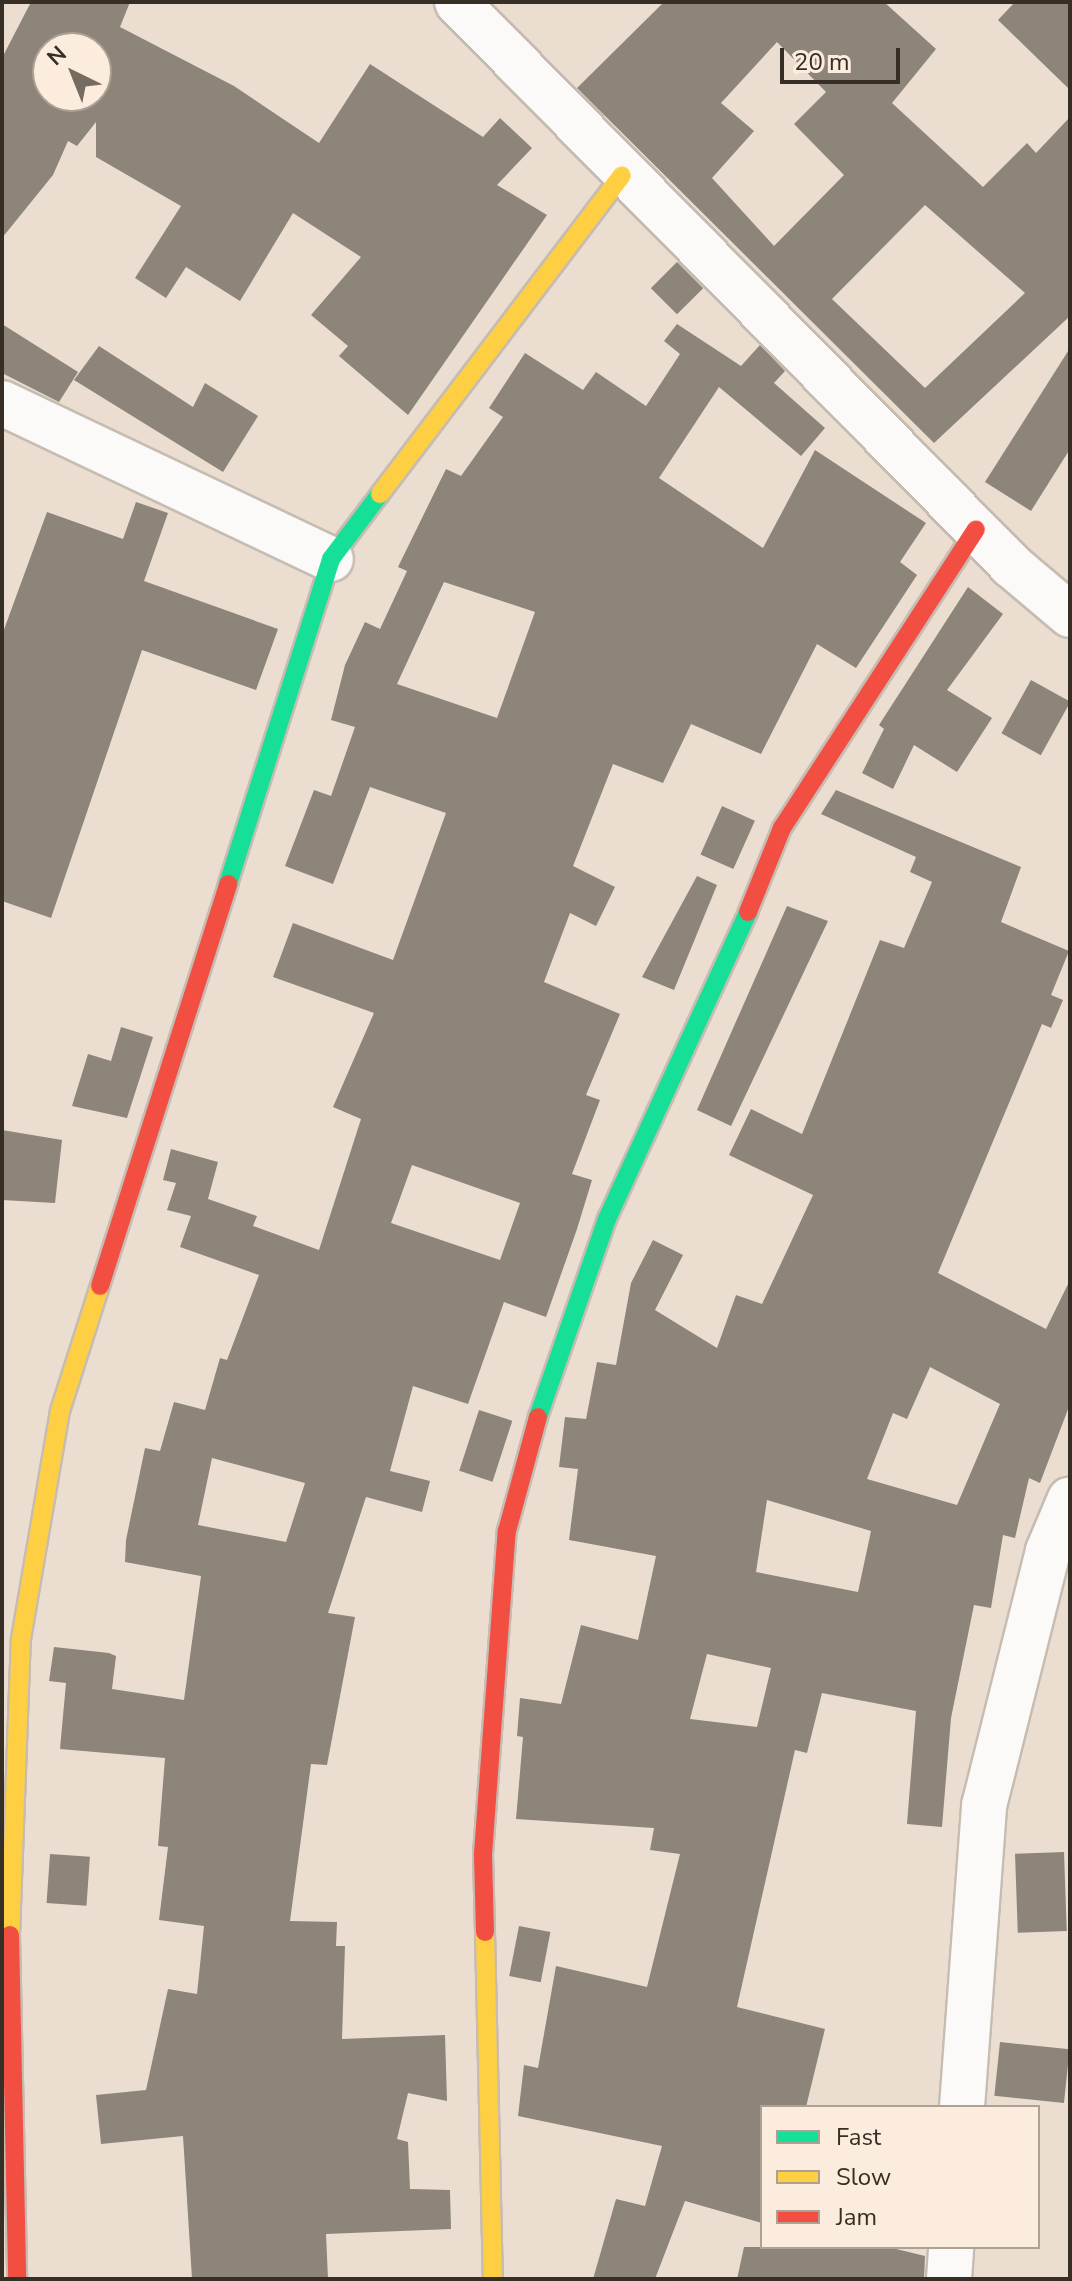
<!DOCTYPE html>
<html>
<head>
<meta charset="utf-8">
<style>
  body { margin:0 }
  #map { position:relative; width:1072px; height:2281px; overflow:hidden; background:#ebded1; font-family:"Nunito Sans",sans-serif }
  div>[style] { position:absolute }
  .building>* { inset:0; background:#8d847a; transform-origin:0 0 }
  .roads { filter:drop-shadow(2px 0 #c6bcb2) drop-shadow(-2px 0 #c6bcb2) drop-shadow(0 2px #c6bcb2) drop-shadow(0 -2px #c6bcb2) }
  .street>* { height:44px; margin:-22px; padding:0 22px; transform-origin:22px; border-radius:22px; background:#fcfaf8 }
  .fast>* { height:18px; margin:-9px; padding:0 9px; transform-origin:9px; border-radius:9px; background:#16e098 }
  .slow>* { height:18px; margin:-9px; padding:0 9px; transform-origin:9px; border-radius:9px; background:#ffcf43 }
  .jam>* { height:18px; margin:-9px; padding:0 9px; transform-origin:9px; border-radius:9px; background:#f24e42 }
  span { translate:-50% -50%; white-space:nowrap; text-align:center; line-height:1.15; -webkit-text-stroke:8px #fbecde; paint-order:stroke }
  .frame { position:absolute; inset:0; border:4px solid #372e25; pointer-events:none }
  .legend { position:absolute; left:760px; top:2105px; width:280px; height:144px; box-sizing:border-box; background:#fbecde; border:2px solid #ada094; margin:0; padding:10px 14px; list-style:none; font-size:24px; color:#372e25 }
  .legend li { display:flex; align-items:center; gap:16px; height:40px }
  .legend b { width:40px; border:2px solid #ada094 }
  .north { position:absolute; left:32px; top:32px; width:80px; height:80px; box-sizing:border-box; background:#fbecde; border:2px solid #ada094; border-radius:50%; rotate:317deg; font-size:22px; font-weight:700; line-height:32px; text-align:center; color:#372e25 }
  .north::after { content:''; display:block; margin:auto; width:28px; height:36px; background:#766c61; clip-path:polygon(50% 0,100% 100%,50% 72%,0 100%) }
  .scale { position:absolute; left:780px; top:48px; width:120px; height:36px; box-sizing:border-box; border:4px solid #372e25; border-top:0; padding-left:10px; font-size:24px; line-height:28px; white-space:nowrap; color:#372e25; -webkit-text-stroke:6px #fbecde; paint-order:stroke }
</style>
</head>
<body>
<div id="map">
  <div class="building">
    <div style="clip-path:polygon(evenodd,31px 2px,130px 2px,120px 27px,234px 86px,319px 143px,370px 64px,483px 137px,500px 118px,532px 148px,497px 185px,547px 215px,408px 415px,339px 356px,348px 346px,311px 315px,361px 257px,293px 213px,240px 301px,186px 267px,166px 298px,135px 278px,181px 206px,96px 157px,96px 122px,77px 146px,68px 141px,53px 175px,2px 238px,2px 58px,31px 2px,48px 48px,96px 48px,96px 96px,48px 96px,48px 48px)"></div>
    <div style="clip-path:polygon(evenodd,664px 2px,884px 2px,936px 49px,892px 103px,983px 187px,1027px 143px,1036px 153px,1070px 117px,1070px 316px,934px 443px,577px 88px,664px 2px,777px 42px,826px 92px,794px 124px,844px 175px,774px 246px,712px 178px,754px 131px,721px 103px,777px 42px,664px 2px,925px 205px,1025px 293px,925px 388px,832px 299px,925px 205px)"></div>
    <div style="clip-path:polygon(1015px 2px,1070px 2px,1070px 90px,998px 20px)"></div>
    <div style="left:677px;top:262px;width:37px;height:37px;rotate:45deg"></div>
    <div style="clip-path:polygon(2px 324px,78px 372px,59px 402px,2px 373px)"></div>
    <div style="clip-path:polygon(evenodd,677px 324px,741px 366px,760px 345px,785px 371px,774px 383px,825px 428px,801px 456px,719px 387px,659px 478px,763px 548px,815px 450px,926px 523px,900px 562px,917px 575px,856px 668px,817px 644px,761px 754px,691px 724px,663px 783px,613px 764px,573px 866px,615px 887px,596px 926px,570px 913px,544px 982px,620px 1014px,586px 1095px,600px 1100px,572px 1174px,592px 1180px,577px 1229px,546px 1317px,504px 1302px,468px 1404px,413px 1386px,390px 1471px,430px 1481px,422px 1512px,366px 1497px,328px 1613px,355px 1617px,327px 1765px,311px 1764px,290px 1921px,337px 1922px,336px 1946px,345px 1946px,342px 2039px,445px 2035px,447px 2101px,408px 2093px,397px 2139px,408px 2142px,410px 2189px,450px 2190px,451px 2229px,326px 2234px,328px 2279px,192px 2279px,183px 2136px,101px 2144px,96px 2095px,146px 2090px,168px 1989px,197px 1994px,204px 1926px,159px 1920px,168px 1847px,158px 1846px,165px 1758px,60px 1749px,66px 1683px,49px 1681px,54px 1647px,109px 1653px,116px 1656px,112px 1689px,184px 1700px,201px 1576px,125px 1562px,126px 1540px,145px 1448px,160px 1451px,174px 1402px,205px 1410px,220px 1358px,227px 1360px,259px 1275px,180px 1247px,191px 1216px,167px 1210px,176px 1183px,163px 1180px,171px 1149px,218px 1162px,208px 1199px,257px 1216px,253px 1226px,319px 1250px,361px 1119px,333px 1107px,374px 1013px,273px 977px,293px 923px,393px 960px,446px 813px,370px 787px,333px 884px,285px 866px,314px 790px,331px 796px,355px 727px,331px 720px,345px 665px,365px 622px,380px 629px,407px 571px,398px 567px,446px 469px,461px 476px,503px 417px,489px 408px,525px 353px,583px 390px,596px 372px,646px 406px,680px 354px,664px 341px,677px 324px,444px 582px,535px 612px,497px 718px,397px 684px,444px 582px,677px 324px,412px 1165px,520px 1203px,500px 1260px,391px 1223px,412px 1165px,677px 324px,212px 1458px,305px 1483px,286px 1542px,198px 1525px,212px 1458px)"></div>
    <div style="clip-path:polygon(99px 346px,193px 407px,205px 383px,258px 416px,223px 472px,74px 380px)"></div>
    <div style="clip-path:polygon(1070px 348px,1070px 449px,1031px 511px,985px 482px)"></div>
    <div style="clip-path:polygon(136px 502px,168px 513px,144px 581px,278px 629px,256px 690px,142px 650px,51px 918px,2px 901px,2px 635px,47px 512px,123px 539px)"></div>
    <div style="clip-path:polygon(968px 587px,1003px 614px,947px 690px,992px 718px,957px 772px,914px 745px,893px 789px,862px 773px,884px 729px,879px 725px)"></div>
    <div style="left:1031px;top:680px;width:45px;height:61px;rotate:29deg"></div>
    <div style="clip-path:polygon(evenodd,836px 790px,1021px 867px,1001px 922px,1069px 951px,1051px 995px,1063px 1000px,1051px 1028px,1042px 1024px,938px 1273px,1046px 1329px,1070px 1280px,1070px 1404px,1040px 1483px,1029px 1478px,1015px 1538px,1003px 1535px,991px 1608px,974px 1605px,951px 1718px,942px 1827px,907px 1824px,916px 1711px,822px 1693px,807px 1753px,795px 1750px,737px 2007px,825px 2029px,806px 2107px,762px 2107px,762px 2223px,685px 2201px,655px 2279px,593px 2279px,616px 2199px,645px 2206px,662px 2146px,518px 2116px,524px 2065px,538px 2068px,556px 1966px,647px 1987px,680px 1854px,650px 1850px,654px 1828px,516px 1819px,523px 1737px,517px 1736px,520px 1698px,561px 1704px,581px 1625px,638px 1640px,656px 1556px,569px 1540px,578px 1469px,559px 1467px,565px 1417px,586px 1419px,597px 1362px,616px 1365px,631px 1283px,653px 1240px,683px 1255px,655px 1310px,717px 1348px,736px 1295px,762px 1304px,813px 1195px,729px 1155px,751px 1109px,802px 1134px,880px 940px,904px 948px,932px 882px,910px 872px,916px 857px,821px 814px,836px 790px,930px 1367px,1000px 1404px,957px 1505px,867px 1479px,893px 1413px,907px 1419px,930px 1367px,836px 790px,767px 1500px,871px 1531px,858px 1592px,756px 1572px,767px 1500px,836px 790px,707px 1654px,771px 1668px,757px 1727px,690px 1719px,707px 1654px)"></div>
    <div style="left:722px;top:806px;width:36px;height:53px;rotate:24deg"></div>
    <div style="clip-path:polygon(697px 876px,717px 885px,674px 990px,642px 977px)"></div>
    <div style="clip-path:polygon(787px 906px,828px 921px,731px 1126px,697px 1110px)"></div>
    <div style="clip-path:polygon(121px 1027px,153px 1037px,127px 1118px,72px 1106px,88px 1054px,111px 1061px)"></div>
    <div style="clip-path:polygon(2px 1130px,62px 1140px,55px 1203px,2px 1200px)"></div>
    <div style="left:479px;top:1410px;width:35px;height:64px;rotate:18deg"></div>
    <div style="left:1064px;top:1852px;width:79px;height:49px;rotate:88deg"></div>
    <div style="left:50px;top:1854px;width:40px;height:49px;rotate:4deg"></div>
    <div style="left:519px;top:1926px;width:32px;height:51px;rotate:11deg"></div>
    <div style="left:1000px;top:2042px;width:70px;height:54px;rotate:6deg"></div>
    <div style="clip-path:polygon(744px 2247px,888px 2247px,925px 2256px,924px 2279px,737px 2279px)"></div>
  </div>
  <div class="roads">
    <div class="street">
      <div style="left:457px;top:2px;width:791px;rotate:45.46deg"></div>
      <div style="left:1012px;top:566px;width:76px;rotate:40.2deg"></div>
      <div style="left:2px;top:403px;width:364px;rotate:25.4deg"></div>
      <div style="left:962px;top:2107px;width:302px;rotate:-85.8deg"></div>
      <div style="left:984px;top:1806px;width:263px;rotate:-75.9deg"></div>
      <div style="left:1048px;top:1551px;width:56px;rotate:-67.1deg"></div>
      <div style="left:949px;top:2279px;width:32px;rotate:-86deg"></div>
    </div>
    <div class="fast">
      <div style="left:228px;top:884px;width:341px;rotate:-72.4deg"></div>
      <div style="left:331px;top:559px;width:81px;rotate:-53deg"></div>
      <div style="left:538px;top:1417px;width:210px;rotate:-70.8deg"></div>
      <div style="left:607px;top:1219px;width:338px;rotate:-65.3deg"></div>
    </div>
    <div class="slow">
      <div style="left:380px;top:494px;width:400px;rotate:-52.8deg"></div>
      <div style="left:485px;top:1932px;width:347px;rotate:88.7deg"></div>
      <div style="left:10px;top:1935px;width:296px;rotate:-87.9deg"></div>
      <div style="left:21px;top:1639px;width:231px;rotate:-80.3deg"></div>
      <div style="left:60px;top:1411px;width:131px;rotate:-72.3deg"></div>
    </div>
    <div class="jam">
      <div style="left:748px;top:912px;width:91px;rotate:-68deg"></div>
      <div style="left:782px;top:828px;width:356px;rotate:-57deg"></div>
      <div style="left:100px;top:1286px;width:422px;rotate:-72.3deg"></div>
      <div style="left:485px;top:1932px;width:78px;rotate:-91.5deg"></div>
      <div style="left:483px;top:1854px;width:324px;rotate:-85.8deg"></div>
      <div style="left:507px;top:1531px;width:118px;rotate:-74.8deg"></div>
      <div style="left:10px;top:1935px;width:344px;rotate:88.8deg"></div>
    </div>
  </div>
  <div class="frame"></div>
  <ul class="legend">
  <li><b style="height:10px;background:#16e098"></b>Fast</li>
  <li><b style="height:10px;background:#ffcf43"></b>Slow</li>
  <li><b style="height:10px;background:#f24e42"></b>Jam</li>
  </ul>
  <div class="north">N</div>
  <div class="scale">20 m</div>
</div>
</body>
</html>
